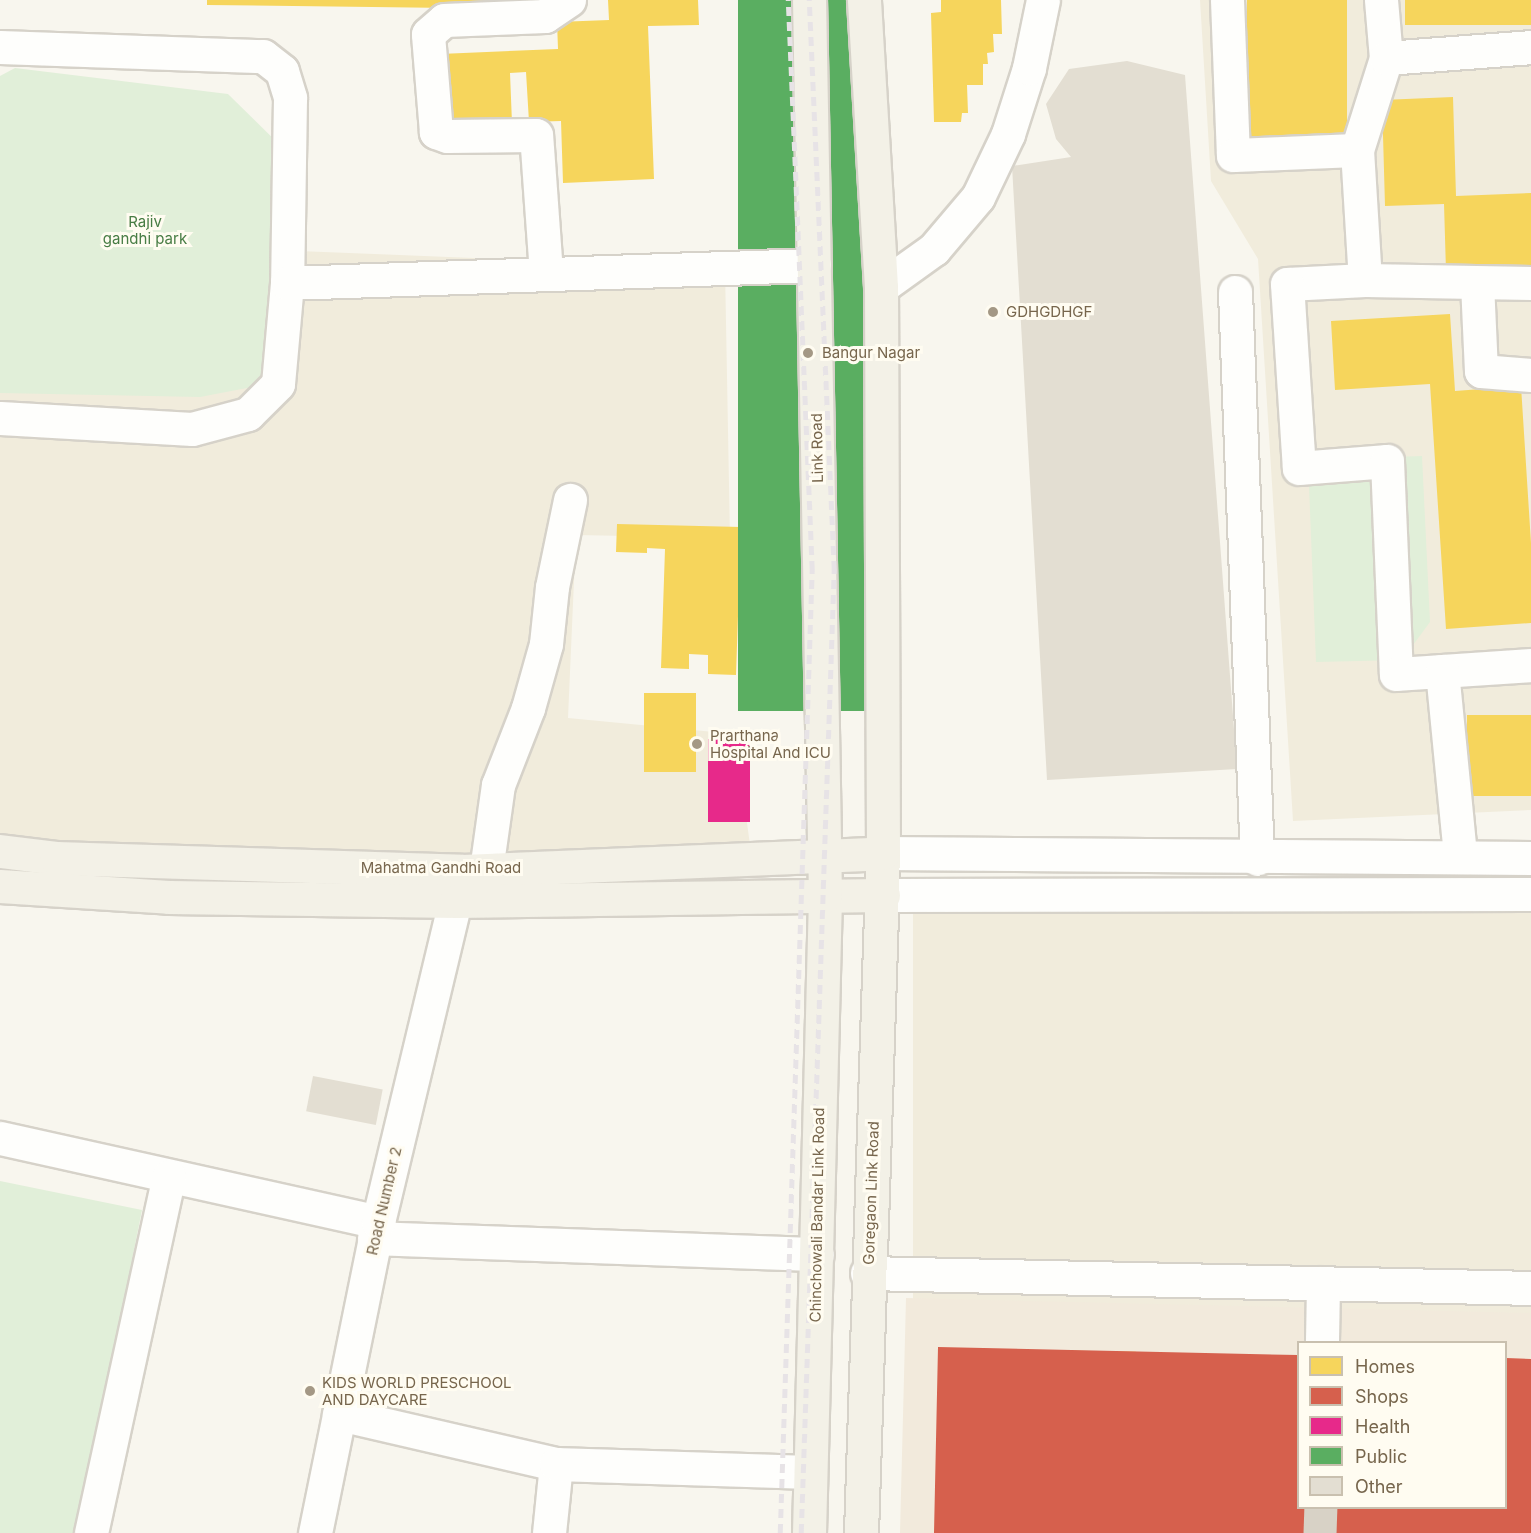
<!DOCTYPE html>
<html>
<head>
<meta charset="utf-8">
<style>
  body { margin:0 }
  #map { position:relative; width:1531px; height:1533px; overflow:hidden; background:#f8f6ee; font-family:Inter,sans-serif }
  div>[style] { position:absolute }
  .residential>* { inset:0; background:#f1ecdc; transform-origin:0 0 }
  .commercial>* { inset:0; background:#f2eadc }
  .green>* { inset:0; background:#e1efd9 }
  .homes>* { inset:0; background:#f6d55c; transform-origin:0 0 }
  .shops>* { inset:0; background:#d6604d }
  .health>* { inset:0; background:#e7298a; transform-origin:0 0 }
  .public>* { inset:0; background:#5aae61; transform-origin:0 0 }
  .building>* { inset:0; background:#e3ded2; transform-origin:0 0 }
  .minor-tunnel>* { height:33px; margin-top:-16.5px; transform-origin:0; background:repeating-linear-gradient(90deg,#d8d2c6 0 33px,transparent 0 49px) }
  .roads { filter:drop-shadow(2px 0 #d6d2c9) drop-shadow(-2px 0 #d6d2c9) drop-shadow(0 2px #d6d2c9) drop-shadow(0 -2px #d6d2c9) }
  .minor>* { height:33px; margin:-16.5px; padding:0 16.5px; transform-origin:16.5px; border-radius:16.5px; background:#fefefc }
  .major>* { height:33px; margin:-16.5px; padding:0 16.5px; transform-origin:16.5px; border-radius:16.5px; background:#f3f1e7 }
  .rail>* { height:4.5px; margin-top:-2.25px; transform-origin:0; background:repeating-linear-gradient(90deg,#e7e3e6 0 9px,transparent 0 15px) }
  .dots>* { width:16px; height:16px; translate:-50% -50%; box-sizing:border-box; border:3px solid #fffcf1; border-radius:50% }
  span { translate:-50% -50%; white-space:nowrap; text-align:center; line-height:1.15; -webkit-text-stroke:6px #fffcf1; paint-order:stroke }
  .park-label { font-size:15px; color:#487d45 }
  .poi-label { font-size:15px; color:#77664d }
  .left { translate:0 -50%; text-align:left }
  .street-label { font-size:15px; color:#77664d }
  .legend { position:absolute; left:1297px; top:1341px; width:210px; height:168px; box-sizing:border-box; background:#fffcf1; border:2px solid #c9c0af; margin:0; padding:8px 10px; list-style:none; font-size:18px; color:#77664d }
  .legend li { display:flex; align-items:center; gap:12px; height:30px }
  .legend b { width:30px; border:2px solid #c9c0af }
</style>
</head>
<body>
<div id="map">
  <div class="residential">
    <div style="clip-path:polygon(1200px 0,1531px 0,1531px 810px,1293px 821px,1258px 259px,1211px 181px)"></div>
    <div style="clip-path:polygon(0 239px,725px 268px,730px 538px,576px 535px,568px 718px,735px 734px,750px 845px,243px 875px,0 836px)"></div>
    <div style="left:1531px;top:887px;width:426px;height:618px;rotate:90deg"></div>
  </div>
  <div class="commercial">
    <div style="clip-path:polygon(evenodd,906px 1298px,1531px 1313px,1531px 1533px,900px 1533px,906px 1298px,1298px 1342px,1506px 1342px,1506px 1508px,1298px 1508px,1298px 1342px)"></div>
  </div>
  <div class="green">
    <div style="clip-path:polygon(15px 68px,228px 94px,295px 160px,263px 385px,200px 397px,0 393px,0 76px)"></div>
    <div style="clip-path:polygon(1422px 456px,1430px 622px,1402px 660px,1316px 662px,1308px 460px)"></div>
    <div style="clip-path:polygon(0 1181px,142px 1210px,78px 1533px,0 1533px)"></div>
  </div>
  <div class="homes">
    <div style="clip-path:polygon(207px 0,535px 0,535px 9px,207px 5px)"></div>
    <div style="clip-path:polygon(608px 0,698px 0,699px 25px,648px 26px,654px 179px,563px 183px,561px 121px,529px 122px,526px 72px,510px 73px,512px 123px,443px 126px,440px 54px,558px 49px,557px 22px,609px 20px)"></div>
    <div style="clip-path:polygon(941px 0,1001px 0,1002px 34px,993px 34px,994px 52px,987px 53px,988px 64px,983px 64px,983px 85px,967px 85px,968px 113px,962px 113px,961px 122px,934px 122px,931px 13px,941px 12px)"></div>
    <div style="left:1247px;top:0;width:100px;height:142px"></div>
    <div style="left:1405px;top:0;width:126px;height:25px"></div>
    <div style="clip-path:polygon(1453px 97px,1456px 196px,1531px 193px,1531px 268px,1446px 271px,1444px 204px,1385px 206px,1382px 100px)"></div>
    <div style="clip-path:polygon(1450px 314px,1455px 391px,1521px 386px,1531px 543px,1531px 623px,1446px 629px,1430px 384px,1335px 390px,1331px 321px)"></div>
    <div style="clip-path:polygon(617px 524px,741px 527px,736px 675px,708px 674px,708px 655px,689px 654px,689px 669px,661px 668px,665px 549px,647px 548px,647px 553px,616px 552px)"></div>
    <div style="left:644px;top:693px;width:52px;height:79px"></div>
    <div style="left:1531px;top:715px;width:81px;height:64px;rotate:90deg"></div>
    <div style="left:1031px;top:1350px;width:105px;height:183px;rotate:1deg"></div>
  </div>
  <div class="shops">
    <div style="clip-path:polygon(938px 1347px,1298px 1355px,1298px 1508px,1506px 1508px,1506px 1358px,1531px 1359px,1531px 1533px,934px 1533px)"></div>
  </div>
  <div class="health">
    <div style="left:708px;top:739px;width:42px;height:83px"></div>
  </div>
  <div class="public">
    <div style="left:738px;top:0;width:145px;height:711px"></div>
  </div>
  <div class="building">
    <div style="clip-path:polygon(1127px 61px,1185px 75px,1237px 769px,1047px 780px,1012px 166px,1071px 157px,1056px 139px,1046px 104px,1069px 69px)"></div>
    <div style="left:313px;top:1076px;width:71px;height:36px;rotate:11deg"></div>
  </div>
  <div class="minor-tunnel">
    <div style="left:1320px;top:1533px;width:25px;rotate:-88deg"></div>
  </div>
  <div class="roads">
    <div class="minor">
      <div style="left:1227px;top:0;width:155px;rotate:87.8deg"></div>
      <div style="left:1233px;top:155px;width:124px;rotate:-2.3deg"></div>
      <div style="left:1357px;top:150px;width:130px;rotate:86.5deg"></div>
      <div style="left:1381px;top:0;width:58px;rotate:85.1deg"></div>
      <div style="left:0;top:47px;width:263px;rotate:2deg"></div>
      <div style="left:263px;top:56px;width:24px;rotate:38deg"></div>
      <div style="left:282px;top:71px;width:28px;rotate:73deg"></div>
      <div style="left:290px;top:98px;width:185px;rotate:90.9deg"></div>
      <div style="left:287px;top:283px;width:101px;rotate:95.1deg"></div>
      <div style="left:278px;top:384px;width:42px;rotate:135deg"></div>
      <div style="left:248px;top:414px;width:58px;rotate:165deg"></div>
      <div style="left:192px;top:429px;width:192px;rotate:-176.7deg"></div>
      <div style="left:1357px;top:150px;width:96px;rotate:-72.5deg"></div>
      <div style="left:1386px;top:58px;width:145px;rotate:-4.3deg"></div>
      <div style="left:546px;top:273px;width:138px;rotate:-94.1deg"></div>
      <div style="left:536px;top:135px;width:89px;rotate:179.4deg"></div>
      <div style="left:447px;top:136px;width:12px;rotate:-160deg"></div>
      <div style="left:436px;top:132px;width:98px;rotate:-94.7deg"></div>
      <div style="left:428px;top:34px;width:21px;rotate:-41deg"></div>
      <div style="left:444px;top:20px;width:101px;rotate:-2.3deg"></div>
      <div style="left:545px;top:16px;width:29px;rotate:-34deg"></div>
      <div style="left:287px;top:283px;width:527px;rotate:-1.96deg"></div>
      <div style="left:1477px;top:283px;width:88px;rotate:87.4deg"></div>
      <div style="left:1481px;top:371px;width:50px;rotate:4.6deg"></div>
      <div style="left:1531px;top:283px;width:166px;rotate:-179deg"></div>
      <div style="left:1365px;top:280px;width:78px;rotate:177.1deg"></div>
      <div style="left:1287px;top:284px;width:184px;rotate:86.3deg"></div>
      <div style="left:1299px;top:468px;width:88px;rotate:-4.5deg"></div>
      <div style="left:1387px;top:461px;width:213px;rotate:87.6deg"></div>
      <div style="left:1396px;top:674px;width:135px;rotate:-3.8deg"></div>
      <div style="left:881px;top:287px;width:65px;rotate:-35.6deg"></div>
      <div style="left:934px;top:249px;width:68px;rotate:-49.8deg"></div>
      <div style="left:978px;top:197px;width:70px;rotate:-64.5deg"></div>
      <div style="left:1008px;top:134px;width:69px;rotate:-72.3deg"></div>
      <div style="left:1029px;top:68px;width:69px;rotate:-78.4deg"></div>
      <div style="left:1235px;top:292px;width:567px;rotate:87.78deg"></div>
      <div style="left:1442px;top:671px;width:186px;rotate:84.4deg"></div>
      <div style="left:883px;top:853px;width:648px;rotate:0.44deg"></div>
      <div style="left:486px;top:870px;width:86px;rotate:-82deg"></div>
      <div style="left:498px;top:785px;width:83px;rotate:-68.7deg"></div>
      <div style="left:528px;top:708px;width:66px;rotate:-74.3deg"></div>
      <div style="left:546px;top:644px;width:57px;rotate:-84deg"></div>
      <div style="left:552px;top:587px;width:89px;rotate:-78.3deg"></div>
      <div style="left:883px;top:895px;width:648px;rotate:-0.09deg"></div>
      <div style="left:0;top:1138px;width:387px;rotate:12.5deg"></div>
      <div style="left:374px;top:1238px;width:443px;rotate:2.1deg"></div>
      <div style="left:867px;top:1273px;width:664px;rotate:1.29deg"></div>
      <div style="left:1322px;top:1341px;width:58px;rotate:-89deg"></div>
      <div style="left:339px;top:1414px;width:223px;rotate:13deg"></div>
      <div style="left:556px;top:1464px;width:69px;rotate:95.8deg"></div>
      <div style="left:556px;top:1464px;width:254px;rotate:1.8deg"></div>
      <div style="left:91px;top:1533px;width:365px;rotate:-77.7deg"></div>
      <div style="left:315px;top:1533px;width:317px;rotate:-78.5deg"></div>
      <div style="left:378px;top:1222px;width:359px;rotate:-76.5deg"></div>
    </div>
    <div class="major">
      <div style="left:0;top:851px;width:56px;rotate:7.1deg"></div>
      <div style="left:56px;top:858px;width:406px;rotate:1.8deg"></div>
      <div style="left:462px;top:871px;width:421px;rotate:-2.4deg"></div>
      <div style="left:0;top:886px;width:169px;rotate:3.7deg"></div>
      <div style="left:169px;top:897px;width:287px;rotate:0.8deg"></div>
      <div style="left:456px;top:901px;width:427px;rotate:-0.8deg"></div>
      <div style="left:809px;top:1533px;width:637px;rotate:-88.56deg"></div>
      <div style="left:825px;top:896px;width:896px;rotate:-91.02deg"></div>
      <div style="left:861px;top:1533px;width:680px;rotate:-88.15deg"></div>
      <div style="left:883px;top:853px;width:566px;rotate:-90.2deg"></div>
      <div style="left:881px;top:287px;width:288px;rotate:-93.4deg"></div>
    </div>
  </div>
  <div class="rail">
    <div style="left:780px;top:1533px;width:964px;rotate:-88.1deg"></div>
    <div style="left:812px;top:570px;width:571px;rotate:-92.41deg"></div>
    <div style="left:801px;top:1533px;width:964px;rotate:-88.04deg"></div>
    <div style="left:834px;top:570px;width:571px;rotate:-92.51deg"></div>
  </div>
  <div class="dots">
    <div style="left:993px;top:312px;background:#a49885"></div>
    <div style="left:808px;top:353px;background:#a49885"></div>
    <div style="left:697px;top:744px;background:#a49885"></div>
    <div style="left:310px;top:1391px;background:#a49885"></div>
  </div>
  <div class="park-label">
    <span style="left:145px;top:230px">Rajiv<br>gandhi park</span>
  </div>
  <div class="poi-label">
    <span class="left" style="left:1006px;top:312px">GDHGDHGF</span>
    <span class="left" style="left:822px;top:353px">Bangur Nagar</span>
    <span class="left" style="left:710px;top:744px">Prarthana<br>Hospital And ICU</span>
    <span class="left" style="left:322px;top:1391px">KIDS WORLD PRESCHOOL<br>AND DAYCARE</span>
  </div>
  <div class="street-label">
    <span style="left:817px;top:448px;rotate:-91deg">Link Road</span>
    <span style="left:441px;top:868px">Mahatma Gandhi Road</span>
    <span style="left:871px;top:1193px;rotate:-88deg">Goregaon Link Road</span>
    <span style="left:384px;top:1201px;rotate:-77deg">Road Number 2</span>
    <span style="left:817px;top:1215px;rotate:-89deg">Chinchowali Bandar Link Road</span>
  </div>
  <ul class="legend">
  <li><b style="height:16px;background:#f6d55c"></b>Homes</li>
  <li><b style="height:16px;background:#d6604d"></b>Shops</li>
  <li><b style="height:16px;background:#e7298a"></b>Health</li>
  <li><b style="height:16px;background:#5aae61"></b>Public</li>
  <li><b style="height:16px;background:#e3ded2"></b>Other</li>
  </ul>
</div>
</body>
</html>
